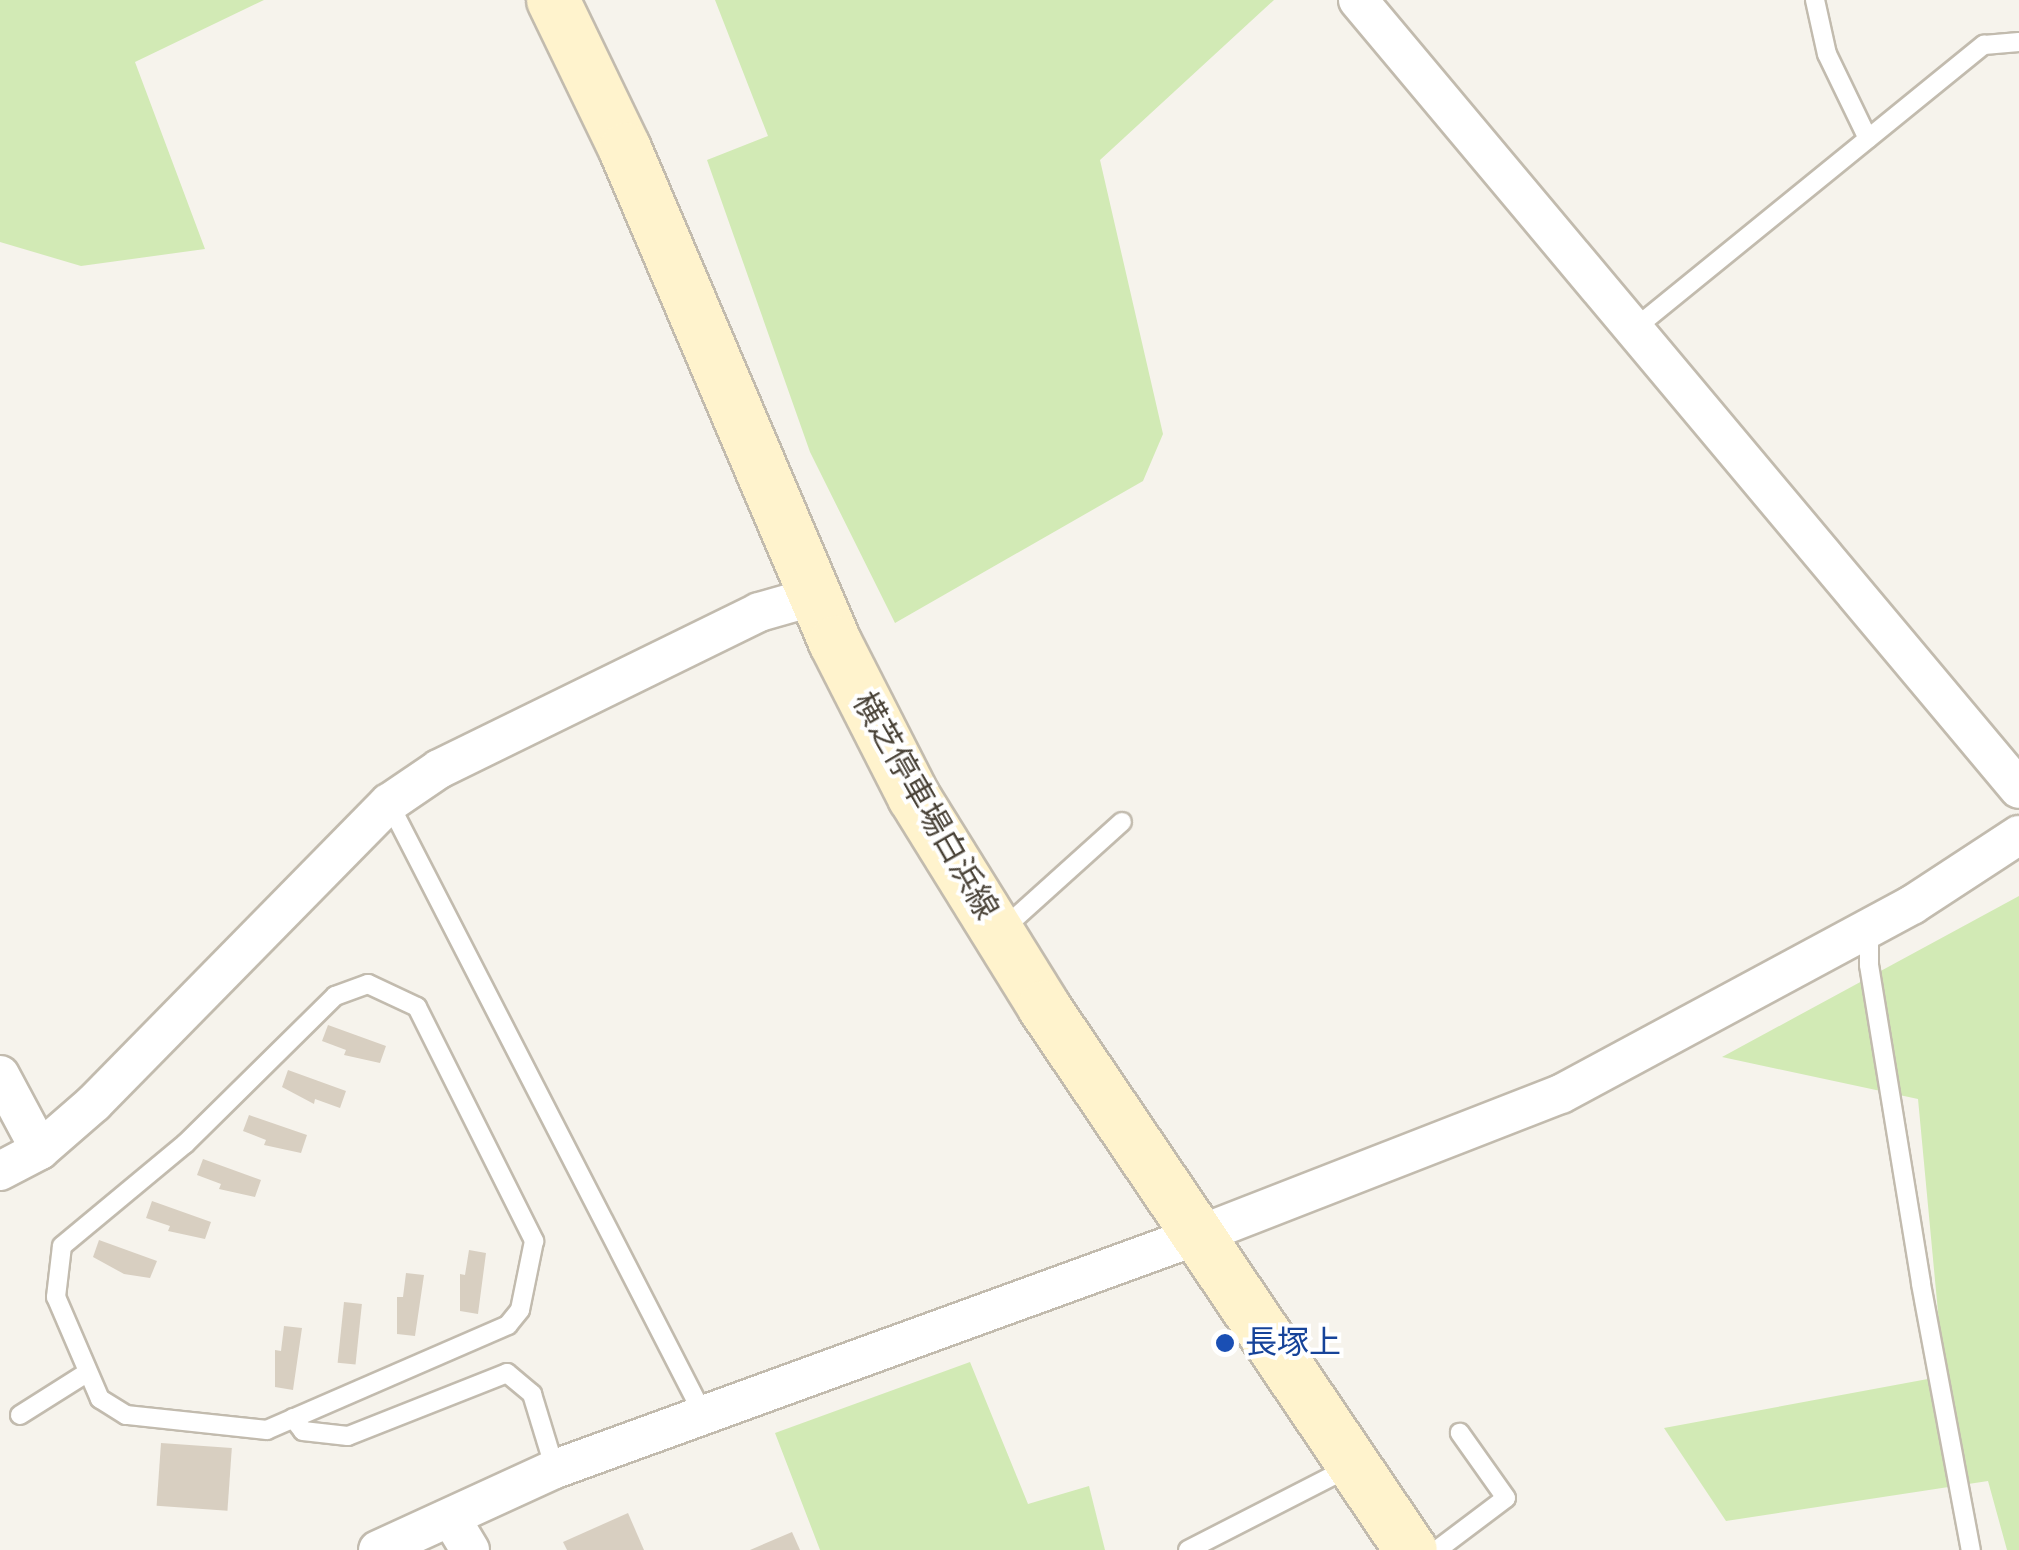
<!DOCTYPE html>
<html>
<head>
<meta charset="utf-8">
<style>
  body { margin:0 }
  #map { position:relative; width:2019px; height:1550px; overflow:hidden; background:#f6f3ec; font-family:Karla,"Noto Sans JP",sans-serif }
  div>[style] { position:absolute }
  .green>* { inset:0; background:#d2eab5 }
  .building>* { inset:0; background:#d8cfc1; transform-origin:0 0 }
  .roads { filter:drop-shadow(2px 0 #c2bbae) drop-shadow(-2px 0 #c2bbae) drop-shadow(0 2px #c2bbae) drop-shadow(0 -2px #c2bbae) }
  .service>* { height:18px; margin:-9px; padding:0 9px; transform-origin:9px; border-radius:9px; background:#fff }
  .minor>* { height:38px; margin:-19px; padding:0 19px; transform-origin:19px; border-radius:19px; background:#fff }
  .secondary>* { height:52px; margin:-26px; padding:0 26px; transform-origin:26px; border-radius:26px; background:#fff3cd }
  .dots>* { width:28px; height:28px; translate:-50% -50%; box-sizing:border-box; border:5px solid #fff; border-radius:50% }
  span { translate:-50% -50%; white-space:nowrap; text-align:center; line-height:1.15; -webkit-text-stroke:8px #fff; paint-order:stroke }
  .street-label { font-size:32px; color:#4b4439 }
  .transit-label { font-size:32px; color:#164399 }
  .left { translate:0 -50%; text-align:left }
</style>
</head>
<body>
<div id="map">
  <div class="green">
    <div style="clip-path:polygon(0 0,264px 0,135px 62px,205px 249px,81px 266px,0 242px)"></div>
    <div style="clip-path:polygon(715px 0,1274px 0,1100px 160px,1163px 434px,1143px 481px,895px 623px,810px 452px,707px 160px,768px 136px)"></div>
    <div style="clip-path:polygon(2019px 896px,2019px 1550px,2007px 1550px,1988px 1481px,1726px 1521px,1664px 1428px,1944px 1376px,1918px 1099px,1722px 1057px)"></div>
    <div style="clip-path:polygon(970px 1362px,1028px 1504px,1089px 1486px,1105px 1550px,820px 1550px,775px 1433px)"></div>
  </div>
  <div class="building">
    <div style="clip-path:polygon(328px 1025px,386px 1046px,380px 1063px,344px 1055px,346px 1050px,322px 1041px)"></div>
    <div style="clip-path:polygon(288px 1070px,346px 1091px,340px 1108px,315px 1099px,314px 1104px,282px 1087px)"></div>
    <div style="clip-path:polygon(249px 1115px,307px 1135px,301px 1153px,264px 1145px,266px 1140px,243px 1131px)"></div>
    <div style="clip-path:polygon(203px 1159px,261px 1180px,255px 1197px,219px 1189px,221px 1184px,197px 1175px)"></div>
    <div style="clip-path:polygon(152px 1201px,211px 1222px,205px 1239px,168px 1231px,170px 1226px,146px 1218px)"></div>
    <div style="clip-path:polygon(99px 1240px,157px 1261px,150px 1278px,124px 1274px,93px 1257px)"></div>
    <div style="clip-path:polygon(469px 1250px,486px 1253px,478px 1314px,460px 1311px,460px 1274px,465px 1275px)"></div>
    <div style="clip-path:polygon(406px 1273px,424px 1275px,415px 1336px,397px 1334px,397px 1297px,403px 1297px)"></div>
    <div style="left:344px;top:1302px;width:18px;height:61px;rotate:6deg"></div>
    <div style="clip-path:polygon(284px 1326px,302px 1328px,293px 1390px,275px 1387px,275px 1350px,281px 1351px)"></div>
    <div style="left:161px;top:1443px;width:71px;height:63px;rotate:4deg"></div>
    <div style="clip-path:polygon(628px 1513px,644px 1550px,567px 1550px,563px 1542px)"></div>
    <div style="clip-path:polygon(792px 1532px,800px 1550px,750px 1550px)"></div>
  </div>
  <div class="roads">
    <div class="service">
      <div style="left:1815px;top:0;width:55px;rotate:77.5deg"></div>
      <div style="left:1827px;top:54px;width:94px;rotate:64.2deg"></div>
      <div style="left:1634px;top:329px;width:451px;rotate:-39.1deg"></div>
      <div style="left:1984px;top:45px;width:35px;rotate:-5deg"></div>
      <div style="left:389px;top:803px;width:691px;rotate:62.8deg"></div>
      <div style="left:1003px;top:929px;width:160px;rotate:-42deg"></div>
      <div style="left:1869px;top:930px;width:35px;rotate:90deg"></div>
      <div style="left:1869px;top:965px;width:323px;rotate:80.7deg"></div>
      <div style="left:1921px;top:1284px;width:271px;rotate:79.4deg"></div>
      <div style="left:368px;top:984px;width:54px;rotate:25.1deg"></div>
      <div style="left:417px;top:1007px;width:262px;rotate:63.4deg"></div>
      <div style="left:534px;top:1241px;width:70px;rotate:101.5deg"></div>
      <div style="left:520px;top:1310px;width:19px;rotate:129deg"></div>
      <div style="left:508px;top:1325px;width:263px;rotate:156.5deg"></div>
      <div style="left:267px;top:1430px;width:142px;rotate:-173.9deg"></div>
      <div style="left:126px;top:1415px;width:31px;rotate:-148deg"></div>
      <div style="left:100px;top:1399px;width:111px;rotate:-113.3deg"></div>
      <div style="left:56px;top:1297px;width:51px;rotate:-83.3deg"></div>
      <div style="left:62px;top:1246px;width:160px;rotate:-39.7deg"></div>
      <div style="left:185px;top:1144px;width:211px;rotate:-44.6deg"></div>
      <div style="left:335px;top:996px;width:35px;rotate:-20deg"></div>
      <div style="left:20px;top:1415px;width:77px;rotate:-32.2deg"></div>
      <div style="left:293px;top:1418px;width:16px;rotate:52deg"></div>
      <div style="left:303px;top:1431px;width:45px;rotate:6.3deg"></div>
      <div style="left:348px;top:1436px;width:171px;rotate:-21.6deg"></div>
      <div style="left:507px;top:1373px;width:33px;rotate:40deg"></div>
      <div style="left:532px;top:1394px;width:78px;rotate:73deg"></div>
      <div style="left:1188px;top:1550px;width:182px;rotate:-27.1deg"></div>
      <div style="left:1437px;top:1550px;width:86px;rotate:-37deg"></div>
      <div style="left:1506px;top:1498px;width:80px;rotate:-125.3deg"></div>
    </div>
    <div class="minor">
      <div style="left:1358px;top:0;width:1029px;rotate:50.04deg"></div>
      <div style="left:0;top:1075px;width:85px;rotate:61.9deg"></div>
      <div style="left:0;top:1171px;width:45px;rotate:-27.7deg"></div>
      <div style="left:40px;top:1150px;width:72px;rotate:-41deg"></div>
      <div style="left:94px;top:1103px;width:421px;rotate:-45.5deg"></div>
      <div style="left:389px;top:803px;width:60px;rotate:-34.2deg"></div>
      <div style="left:439px;top:769px;width:356px;rotate:-26.1deg"></div>
      <div style="left:759px;top:612px;width:58px;rotate:-15.9deg"></div>
      <div style="left:452px;top:1520px;width:35px;rotate:59deg"></div>
      <div style="left:378px;top:1550px;width:195px;rotate:-24.6deg"></div>
      <div style="left:555px;top:1469px;width:685px;rotate:-19.97deg"></div>
      <div style="left:1199px;top:1235px;width:388px;rotate:-21.3deg"></div>
      <div style="left:1561px;top:1094px;width:399px;rotate:-28.3deg"></div>
      <div style="left:1912px;top:905px;width:128px;rotate:-33.2deg"></div>
    </div>
    <div class="secondary">
      <div style="left:553px;top:0;width:165px;rotate:64.2deg"></div>
      <div style="left:625px;top:149px;width:536px;rotate:66.93deg"></div>
      <div style="left:835px;top:642px;width:174px;rotate:63deg"></div>
      <div style="left:914px;top:797px;width:247px;rotate:58.2deg"></div>
      <div style="left:1044px;top:1007px;width:655px;rotate:55.95deg"></div>
    </div>
  </div>
  <div class="dots">
    <div style="left:1225px;top:1343px;background:#1a4fb4"></div>
  </div>
  <div class="street-label">
    <span style="left:925px;top:806px;rotate:60deg">横芝停車場白浜線</span>
  </div>
  <div class="transit-label">
    <span class="left" style="left:1245px;top:1343px">長塚上</span>
  </div>
</div>
</body>
</html>
